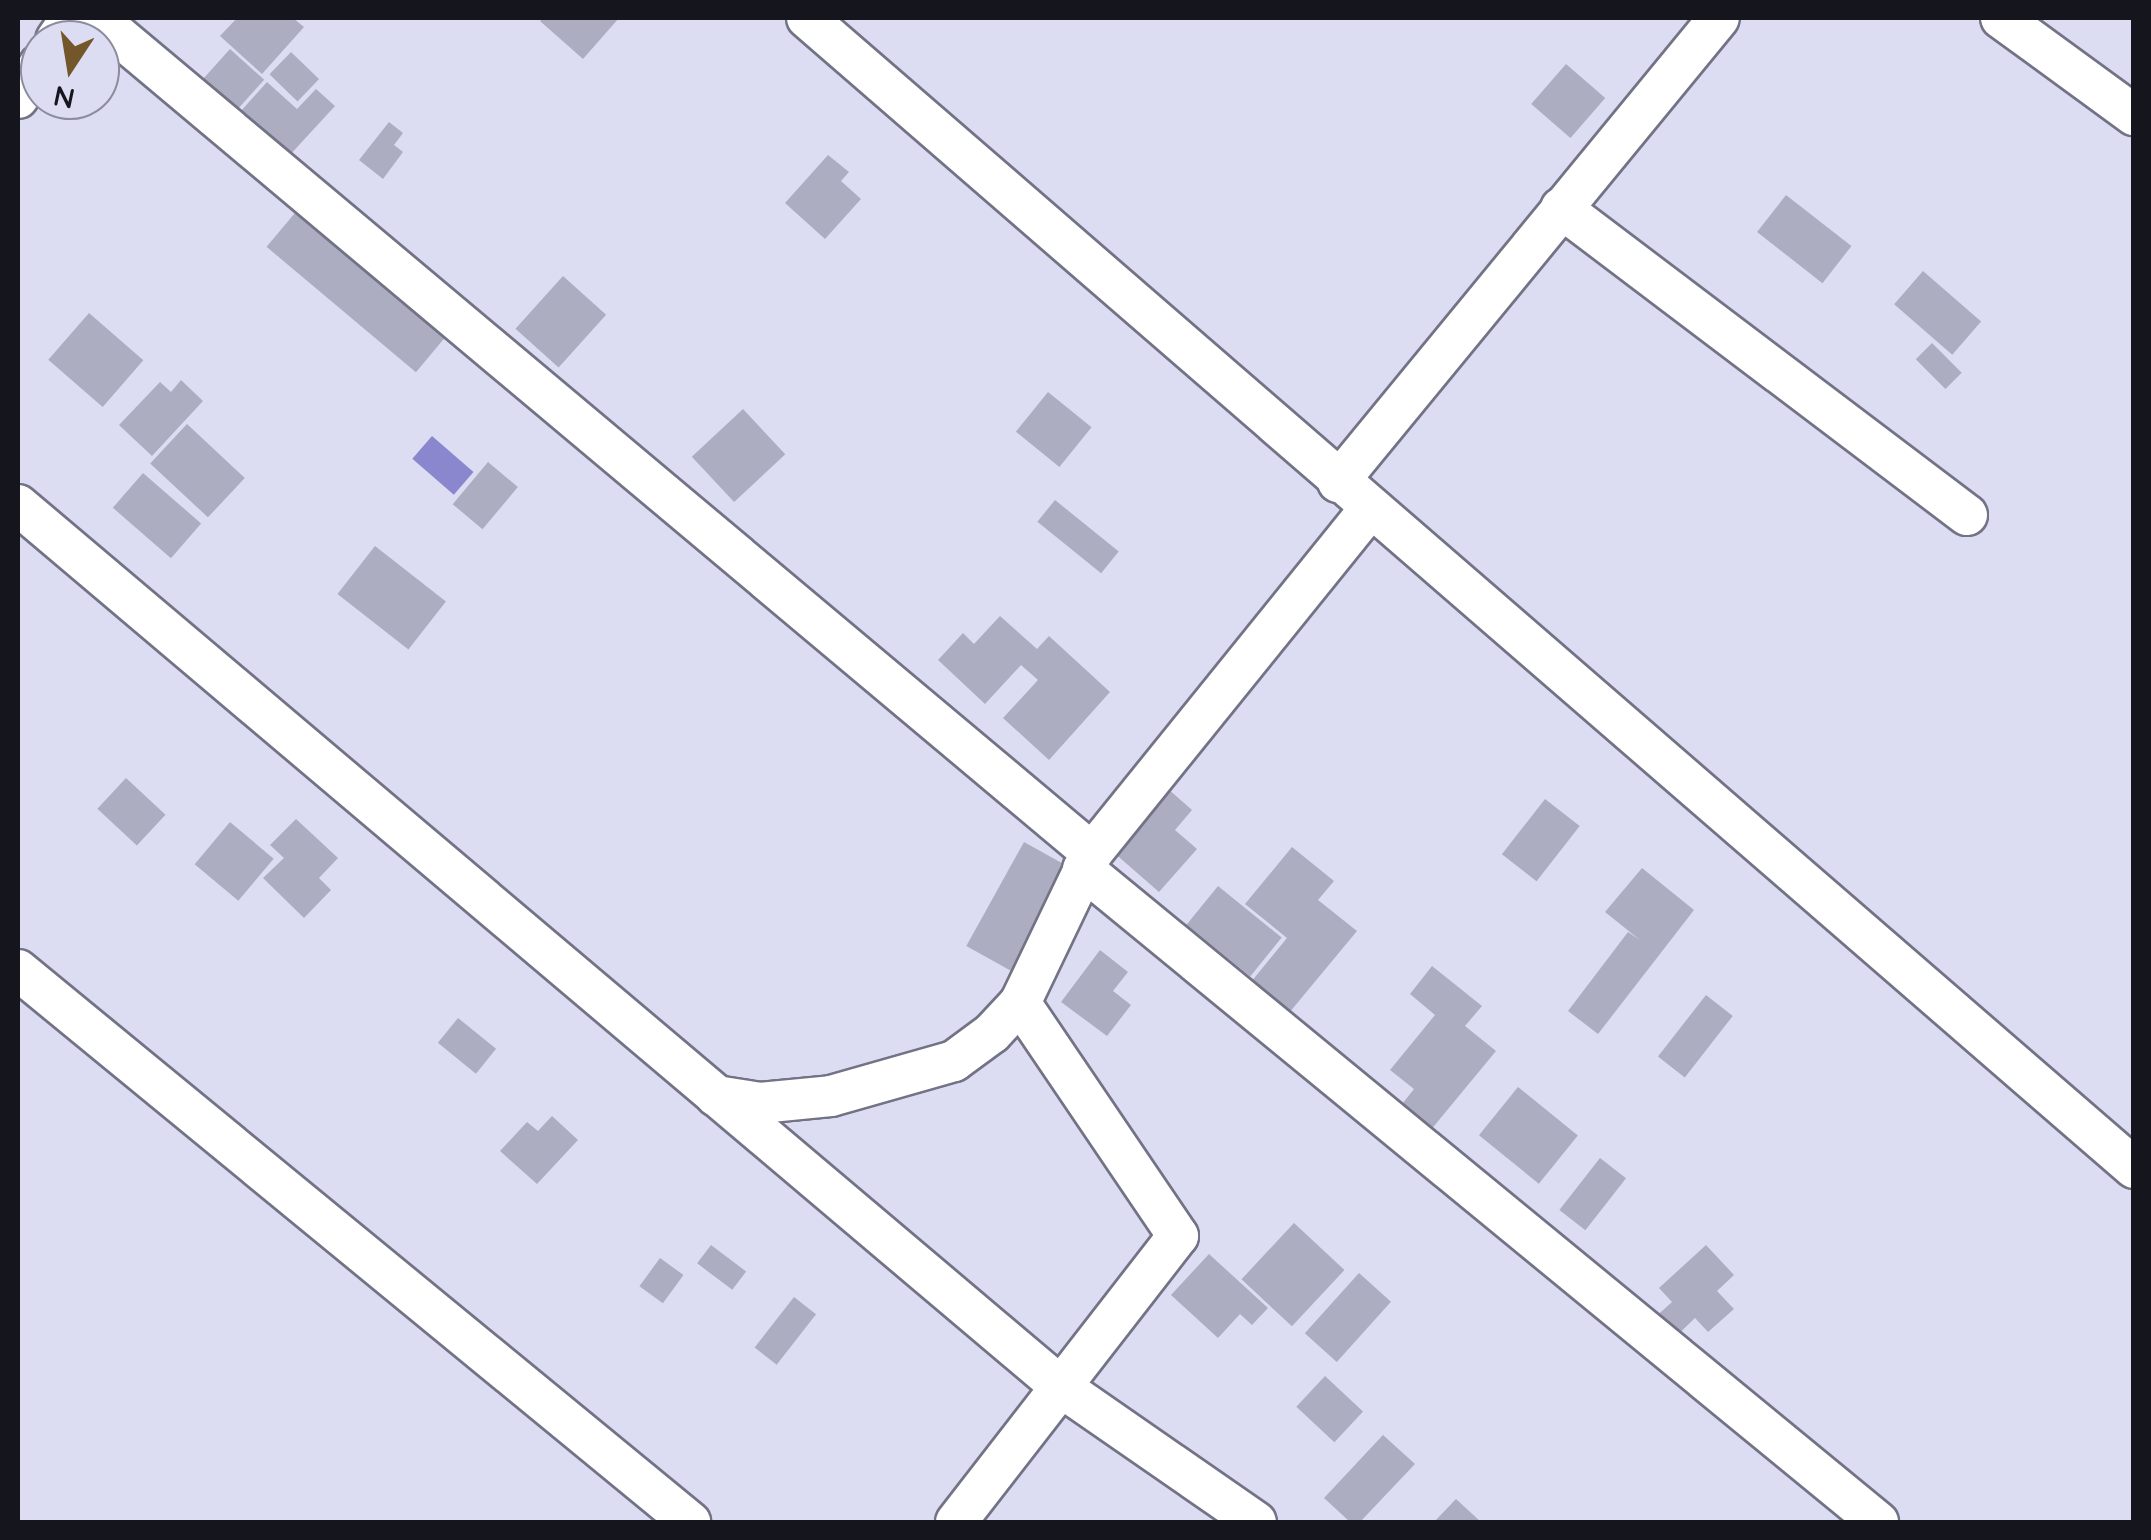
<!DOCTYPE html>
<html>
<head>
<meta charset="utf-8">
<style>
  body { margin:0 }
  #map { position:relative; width:2151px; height:1540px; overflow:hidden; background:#dcdcf2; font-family:Quicksand,sans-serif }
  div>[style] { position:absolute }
  .water>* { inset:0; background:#8a87ce; transform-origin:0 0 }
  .building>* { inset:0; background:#adadc2; transform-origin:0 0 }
  .roads { filter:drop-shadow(2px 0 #737386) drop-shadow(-2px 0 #737386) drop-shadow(0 2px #737386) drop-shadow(0 -2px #737386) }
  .minor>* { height:40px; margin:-20px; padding:0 20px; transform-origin:20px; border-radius:20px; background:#fff }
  span { translate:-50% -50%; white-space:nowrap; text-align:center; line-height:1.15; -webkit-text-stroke:10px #dcdcf2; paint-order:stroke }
  .frame { position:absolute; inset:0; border:20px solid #15151d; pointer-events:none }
  .north { position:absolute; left:20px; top:20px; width:100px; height:100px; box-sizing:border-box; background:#dcdcf2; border:2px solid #8c8c9d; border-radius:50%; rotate:192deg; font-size:28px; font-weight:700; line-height:40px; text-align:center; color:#15151d }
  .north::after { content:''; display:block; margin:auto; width:35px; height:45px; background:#74562b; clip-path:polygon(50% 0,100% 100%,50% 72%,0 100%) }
</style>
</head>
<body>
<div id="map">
  <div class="water">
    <div style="left:432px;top:436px;width:55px;height:30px;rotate:41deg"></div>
  </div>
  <div class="building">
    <div style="clip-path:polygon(237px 18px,293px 18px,304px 27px,262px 74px,220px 36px)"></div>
    <div style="clip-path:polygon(544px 18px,619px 18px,583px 59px,540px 21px)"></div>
    <div style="left:230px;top:49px;width:46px;height:42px;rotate:42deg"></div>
    <div style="left:291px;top:52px;width:39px;height:31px;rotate:44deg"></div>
    <div style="left:1566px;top:64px;width:52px;height:53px;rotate:41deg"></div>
    <div style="clip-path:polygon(267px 82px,297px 109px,316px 89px,335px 106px,288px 157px,240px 112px)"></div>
    <div style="clip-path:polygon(389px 122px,403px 133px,394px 145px,403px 152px,383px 179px,359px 160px)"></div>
    <div style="clip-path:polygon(828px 155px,849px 172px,841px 181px,861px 199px,825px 239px,785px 203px)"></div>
    <div style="left:1786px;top:195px;width:83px;height:47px;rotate:38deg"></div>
    <div style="left:300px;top:207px;width:195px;height:52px;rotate:40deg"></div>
    <div style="left:1923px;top:271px;width:77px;height:44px;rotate:41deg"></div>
    <div style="left:563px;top:276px;width:58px;height:71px;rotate:42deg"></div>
    <div style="left:89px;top:313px;width:72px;height:62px;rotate:41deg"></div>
    <div style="left:1932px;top:343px;width:42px;height:23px;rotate:45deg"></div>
    <div style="clip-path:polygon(181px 380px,203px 401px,152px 456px,119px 425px,160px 382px,171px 392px)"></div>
    <div style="left:1048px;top:392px;width:56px;height:51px;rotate:39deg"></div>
    <div style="left:743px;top:409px;width:62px;height:70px;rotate:47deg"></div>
    <div style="left:187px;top:424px;width:79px;height:54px;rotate:43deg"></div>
    <div style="left:488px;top:462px;width:39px;height:55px;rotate:40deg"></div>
    <div style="left:143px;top:473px;width:77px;height:46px;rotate:41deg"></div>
    <div style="left:1055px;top:500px;width:82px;height:28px;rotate:39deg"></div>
    <div style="left:375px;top:546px;width:90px;height:61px;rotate:38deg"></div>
    <div style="clip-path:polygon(1000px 616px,1037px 649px,1049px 636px,1110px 692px,1049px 760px,1003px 718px,1038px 680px,1021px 665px,985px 704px,938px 660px,963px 633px,974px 644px)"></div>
    <div style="left:126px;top:778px;width:54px;height:42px;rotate:43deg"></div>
    <div style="clip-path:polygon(1167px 788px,1192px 810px,1175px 830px,1197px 849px,1159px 892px,1112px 851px)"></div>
    <div style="left:1545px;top:799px;width:44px;height:70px;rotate:38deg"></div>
    <div style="clip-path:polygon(296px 819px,338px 858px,319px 878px,331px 890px,304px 918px,263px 878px,284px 858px,270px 845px)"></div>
    <div style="left:230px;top:822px;width:57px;height:55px;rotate:40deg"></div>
    <div style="left:1024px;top:842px;width:53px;height:119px;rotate:29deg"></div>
    <div style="clip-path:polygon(1292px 847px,1334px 881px,1318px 900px,1357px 931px,1289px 1013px,1251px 982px,1287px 938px,1245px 904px)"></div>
    <div style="clip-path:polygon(1642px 868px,1694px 910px,1598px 1034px,1568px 1011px,1628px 932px,1640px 940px,1605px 912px)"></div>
    <div style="left:1218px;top:886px;width:82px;height:50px;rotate:39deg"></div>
    <div style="clip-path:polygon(1100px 950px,1128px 972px,1113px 991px,1131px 1005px,1107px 1036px,1061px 1002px)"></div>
    <div style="clip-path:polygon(1432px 966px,1482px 1006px,1465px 1026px,1496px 1051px,1425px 1137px,1395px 1113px,1414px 1089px,1390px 1070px,1435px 1015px,1410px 994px)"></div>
    <div style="left:1706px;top:995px;width:34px;height:78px;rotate:38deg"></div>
    <div style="left:458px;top:1018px;width:49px;height:32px;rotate:39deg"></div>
    <div style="left:1518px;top:1087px;width:77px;height:62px;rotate:39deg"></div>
    <div style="clip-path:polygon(552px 1116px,578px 1140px,537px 1184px,500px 1151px,527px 1122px,538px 1131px)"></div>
    <div style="left:1600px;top:1158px;width:33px;height:66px;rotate:38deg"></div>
    <div style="left:1294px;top:1223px;width:69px;height:77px;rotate:43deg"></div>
    <div style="left:711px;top:1245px;width:44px;height:23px;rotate:37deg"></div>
    <div style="clip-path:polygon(1706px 1245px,1734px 1275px,1717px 1291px,1734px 1309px,1708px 1332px,1695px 1318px,1670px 1342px,1651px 1321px,1672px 1302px,1659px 1288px)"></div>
    <div style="clip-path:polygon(1209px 1254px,1268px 1308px,1252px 1325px,1240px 1314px,1218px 1338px,1171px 1295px)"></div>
    <div style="left:660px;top:1258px;width:29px;height:35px;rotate:36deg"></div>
    <div style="left:1359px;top:1273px;width:43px;height:81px;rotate:42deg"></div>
    <div style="left:794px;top:1297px;width:28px;height:64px;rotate:38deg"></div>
    <div style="left:1325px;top:1376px;width:52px;height:42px;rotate:43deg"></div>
    <div style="clip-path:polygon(1383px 1435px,1415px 1464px,1360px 1522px,1350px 1522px,1324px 1498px)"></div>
    <div style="clip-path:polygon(1456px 1499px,1481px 1522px,1434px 1522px)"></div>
  </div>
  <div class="roads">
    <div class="minor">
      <div style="left:97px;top:18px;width:1299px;rotate:40deg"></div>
      <div style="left:807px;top:18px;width:1756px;rotate:40.91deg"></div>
      <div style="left:2001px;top:18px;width:165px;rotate:36.1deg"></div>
      <div style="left:56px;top:40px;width:27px;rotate:-56deg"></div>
      <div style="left:18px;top:98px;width:40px;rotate:-57.1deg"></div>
      <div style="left:1561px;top:208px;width:509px;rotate:37.1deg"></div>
      <div style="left:1338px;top:482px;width:600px;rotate:-50.61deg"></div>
      <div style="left:18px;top:505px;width:1366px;rotate:40.22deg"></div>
      <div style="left:1061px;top:1387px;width:237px;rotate:34.7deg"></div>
      <div style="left:1083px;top:869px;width:1029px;rotate:39.4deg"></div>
      <div style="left:18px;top:970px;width:870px;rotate:39.4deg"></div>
      <div style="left:716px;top:1096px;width:45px;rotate:9deg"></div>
      <div style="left:760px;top:1103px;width:71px;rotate:-5.6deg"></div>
      <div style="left:831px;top:1096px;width:128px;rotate:-15.9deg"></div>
      <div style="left:954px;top:1061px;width:47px;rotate:-36.4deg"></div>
      <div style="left:992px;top:1033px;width:41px;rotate:-47deg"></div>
      <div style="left:1020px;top:1003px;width:166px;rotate:-64.4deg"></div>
      <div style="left:1092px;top:853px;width:442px;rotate:-51.1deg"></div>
      <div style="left:956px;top:1522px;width:362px;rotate:-52.2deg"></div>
      <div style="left:1178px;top:1236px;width:282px;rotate:-124.1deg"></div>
    </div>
  </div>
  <div class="frame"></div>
  <div class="north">N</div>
</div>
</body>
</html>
